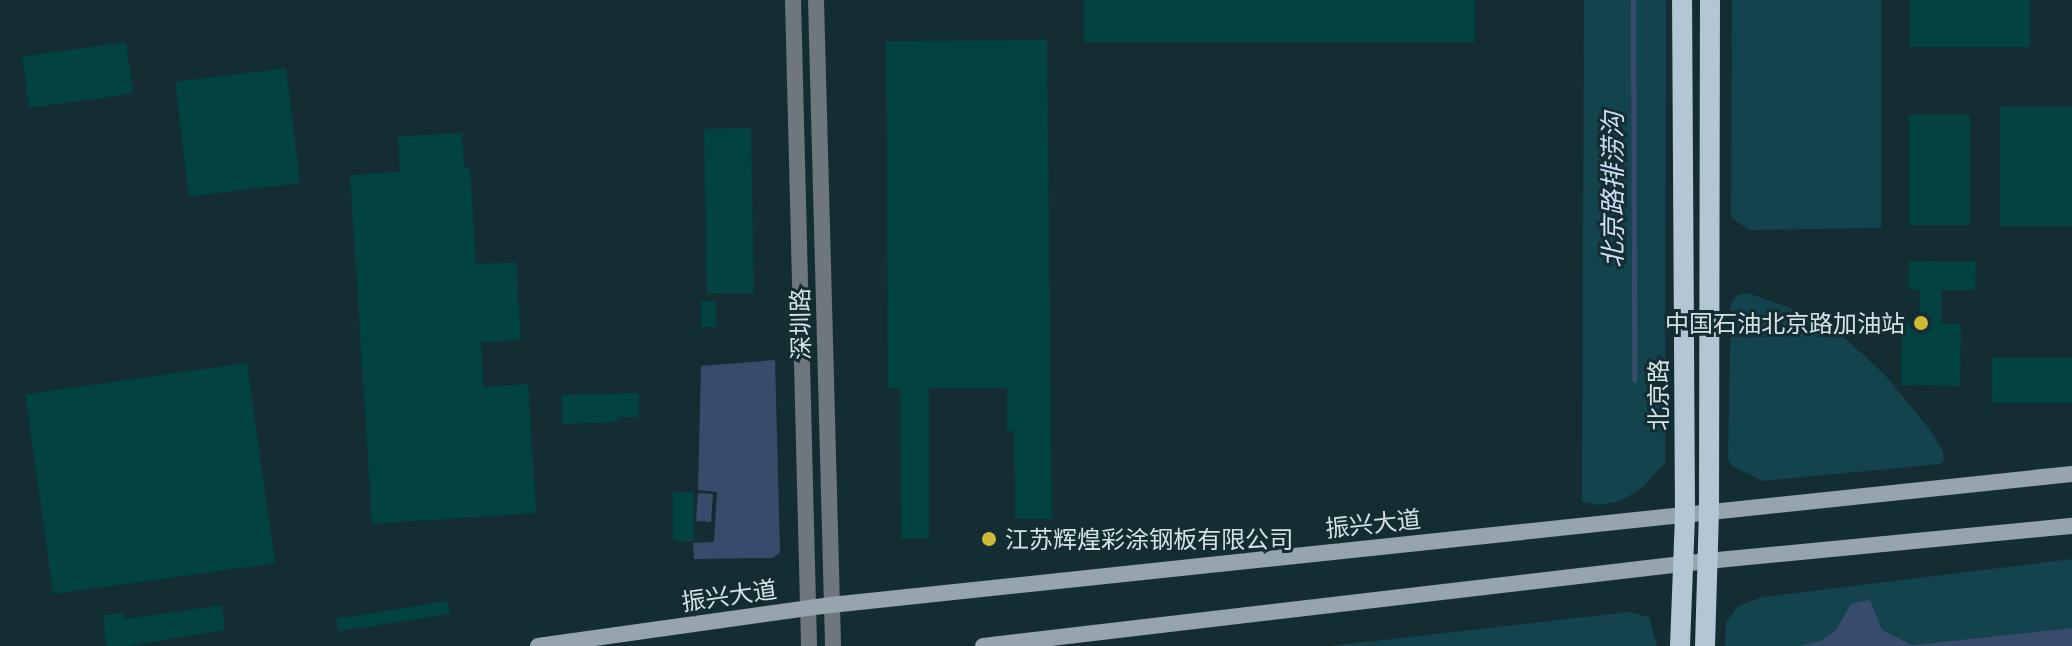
<!DOCTYPE html>
<html>
<head>
<meta charset="utf-8">
<style>
  body { margin:0 }
  #map { position:relative; width:2072px; height:646px; overflow:hidden; background:#142d33; font-family:"Noto Serif","Noto Sans SC",serif }
  div>[style] { position:absolute }
  .green>* { inset:0; background:#13444e }
  .water>* { inset:0; background:#374c6b; transform-origin:0 0 }
  .stream>* { height:5px; margin:-2.5px; padding:0 2.5px; transform-origin:2.5px; border-radius:2.5px; background:#374c6b }
  .building>* { inset:0; background:#024240; transform-origin:0 0 }
  .tertiary>* { height:16px; margin:-8px; padding:0 8px; transform-origin:8px; border-radius:8px; background:#6e777d }
  .secondary>* { height:16px; margin:-8px; padding:0 8px; transform-origin:8px; border-radius:8px; background:#95a4ad }
  .primary>* { height:20px; margin:-10px; padding:0 10px; transform-origin:10px; border-radius:10px; background:#b2c6d3 }
  .dots>* { width:22px; height:22px; translate:-50% -50%; box-sizing:border-box; border:4px solid #142d33; border-radius:50% }
  span { translate:-50% -50%; white-space:nowrap; text-align:center; line-height:1.15; -webkit-text-stroke:6px #142d33; paint-order:stroke }
  .poi-label { font-size:24px; color:#d4e2e6 }
  .right { translate:-100% -50%; text-align:right }
  .left { translate:0 -50%; text-align:left }
  .street-label { font-size:24px; color:#d4e2e6 }
  .water-label { font-size:26px; color:#cfddf4; font-style:italic }
</style>
</head>
<body>
<div id="map">
  <div class="green">
    <div style="clip-path:polygon(1584px 0,1666px 0,1665px 463px,1641px 489px,1620px 501px,1599px 505px,1582px 502px)"></div>
    <div style="clip-path:polygon(1732px 0,1881px 0,1881px 228px,1749px 230px,1731px 217px)"></div>
    <div style="clip-path:polygon(1748px 293px,1804px 313px,1834px 328px,1885px 375px,1930px 430px,1943px 451px,1944px 460px,1940px 464px,1763px 481px,1732px 466px,1728px 459px,1731px 305px,1737px 295px)"></div>
    <div style="clip-path:polygon(2072px 559px,2072px 628px,1912px 645px,1882px 630px,1851px 604px,1836px 630px,1820px 641px,1799px 646px,1725px 646px,1726px 622px,1738px 606px,1763px 597px)"></div>
    <div style="clip-path:polygon(1628px 612px,1649px 617px,1657px 646px,1331px 646px)"></div>
  </div>
  <div class="water">
    <div style="clip-path:polygon(775px 360px,780px 552px,773px 558px,694px 559px,693px 543px,714px 542px,717px 492px,698px 490px,701px 366px)"></div>
    <div style="left:698px;top:493px;width:15px;height:28px;rotate:4deg"></div>
    <div style="clip-path:polygon(1870px 600px,1882px 630px,1912px 645px,2072px 628px,2072px 646px,1799px 646px,1820px 641px,1836px 630px,1851px 604px)"></div>
  </div>
  <div class="stream">
    <div style="left:1633px;top:0;width:380px;rotate:89.8deg"></div>
  </div>
  <div class="building">
    <div style="left:1084px;top:0;width:391px;height:42px"></div>
    <div style="left:1910px;top:0;width:120px;height:47px"></div>
    <div style="clip-path:polygon(1047px 40px,1052px 519px,1015px 519px,1014px 431px,1007px 431px,1007px 388px,929px 388px,929px 538px,901px 539px,900px 388px,888px 388px,886px 41px)"></div>
    <div style="left:126px;top:42px;width:52px;height:105px;rotate:82deg"></div>
    <div style="left:286px;top:68px;width:116px;height:112px;rotate:83deg"></div>
    <div style="left:2000px;top:107px;width:72px;height:119px"></div>
    <div style="left:1909px;top:115px;width:61px;height:110px"></div>
    <div style="left:751px;top:128px;width:165px;height:47px;rotate:89deg"></div>
    <div style="clip-path:polygon(462px 133px,464px 168px,470px 167px,476px 264px,516px 262px,521px 340px,481px 342px,483px 387px,528px 384px,536px 513px,372px 524px,350px 175px,400px 172px,398px 136px)"></div>
    <div style="clip-path:polygon(1909px 261px,1976px 262px,1975px 290px,1941px 290px,1941px 324px,1961px 324px,1960px 386px,1901px 385px,1902px 322px,1919px 323px,1920px 290px,1908px 289px)"></div>
    <div style="left:701px;top:301px;width:15px;height:26px"></div>
    <div style="left:1992px;top:358px;width:80px;height:45px"></div>
    <div style="left:247px;top:363px;width:202px;height:224px;rotate:82deg"></div>
    <div style="clip-path:polygon(639px 393px,639px 417px,617px 417px,617px 422px,562px 424px,562px 395px)"></div>
    <div style="left:673px;top:492px;width:21px;height:49px"></div>
    <div style="left:448px;top:601px;width:13px;height:113px;rotate:81deg"></div>
    <div style="clip-path:polygon(222px 605px,225px 630px,128px 646px,106px 646px,103px 615px,124px 613px,125px 619px)"></div>
  </div>
  <div class="tertiary">
    <div style="left:793px;top:0;width:646px;rotate:88.58deg"></div>
    <div style="left:816px;top:0;width:646px;rotate:88.49deg"></div>
  </div>
  <div class="secondary">
    <div style="left:538px;top:646px;width:296px;rotate:-8deg"></div>
    <div style="left:831px;top:605px;width:1248px;rotate:-6.03deg"></div>
    <div style="left:983px;top:646px;width:729px;rotate:-6.7deg"></div>
    <div style="left:1707px;top:561px;width:367px;rotate:-5.5deg"></div>
  </div>
  <div class="primary">
    <div style="left:1680px;top:646px;width:132px;rotate:-87.8deg"></div>
    <div style="left:1685px;top:514px;width:514px;rotate:-90.33deg"></div>
    <div style="left:1705px;top:646px;width:135px;rotate:-88.3deg"></div>
    <div style="left:1709px;top:511px;width:511px;rotate:-89.89deg"></div>
  </div>
  <div class="dots">
    <div style="left:1921px;top:323px;background:#ccb938"></div>
    <div style="left:989px;top:539px;background:#ccb938"></div>
  </div>
  <div class="poi-label">
    <span class="right" style="left:1905px;top:323px">中国石油北京路加油站</span>
    <span class="left" style="left:1005px;top:539px">江苏辉煌彩涂钢板有限公司</span>
  </div>
  <div class="street-label">
    <span style="left:800px;top:324px;rotate:-91deg">深圳路</span>
    <span style="left:1658px;top:395px;rotate:-90deg">北京路</span>
    <span style="left:1373px;top:523px;rotate:-6deg">振兴大道</span>
    <span style="left:729px;top:595px;rotate:-8deg">振兴大道</span>
  </div>
  <div class="water-label">
    <span style="left:1613px;top:190px;rotate:-90deg">北京路排涝沟</span>
  </div>
</div>
</body>
</html>
